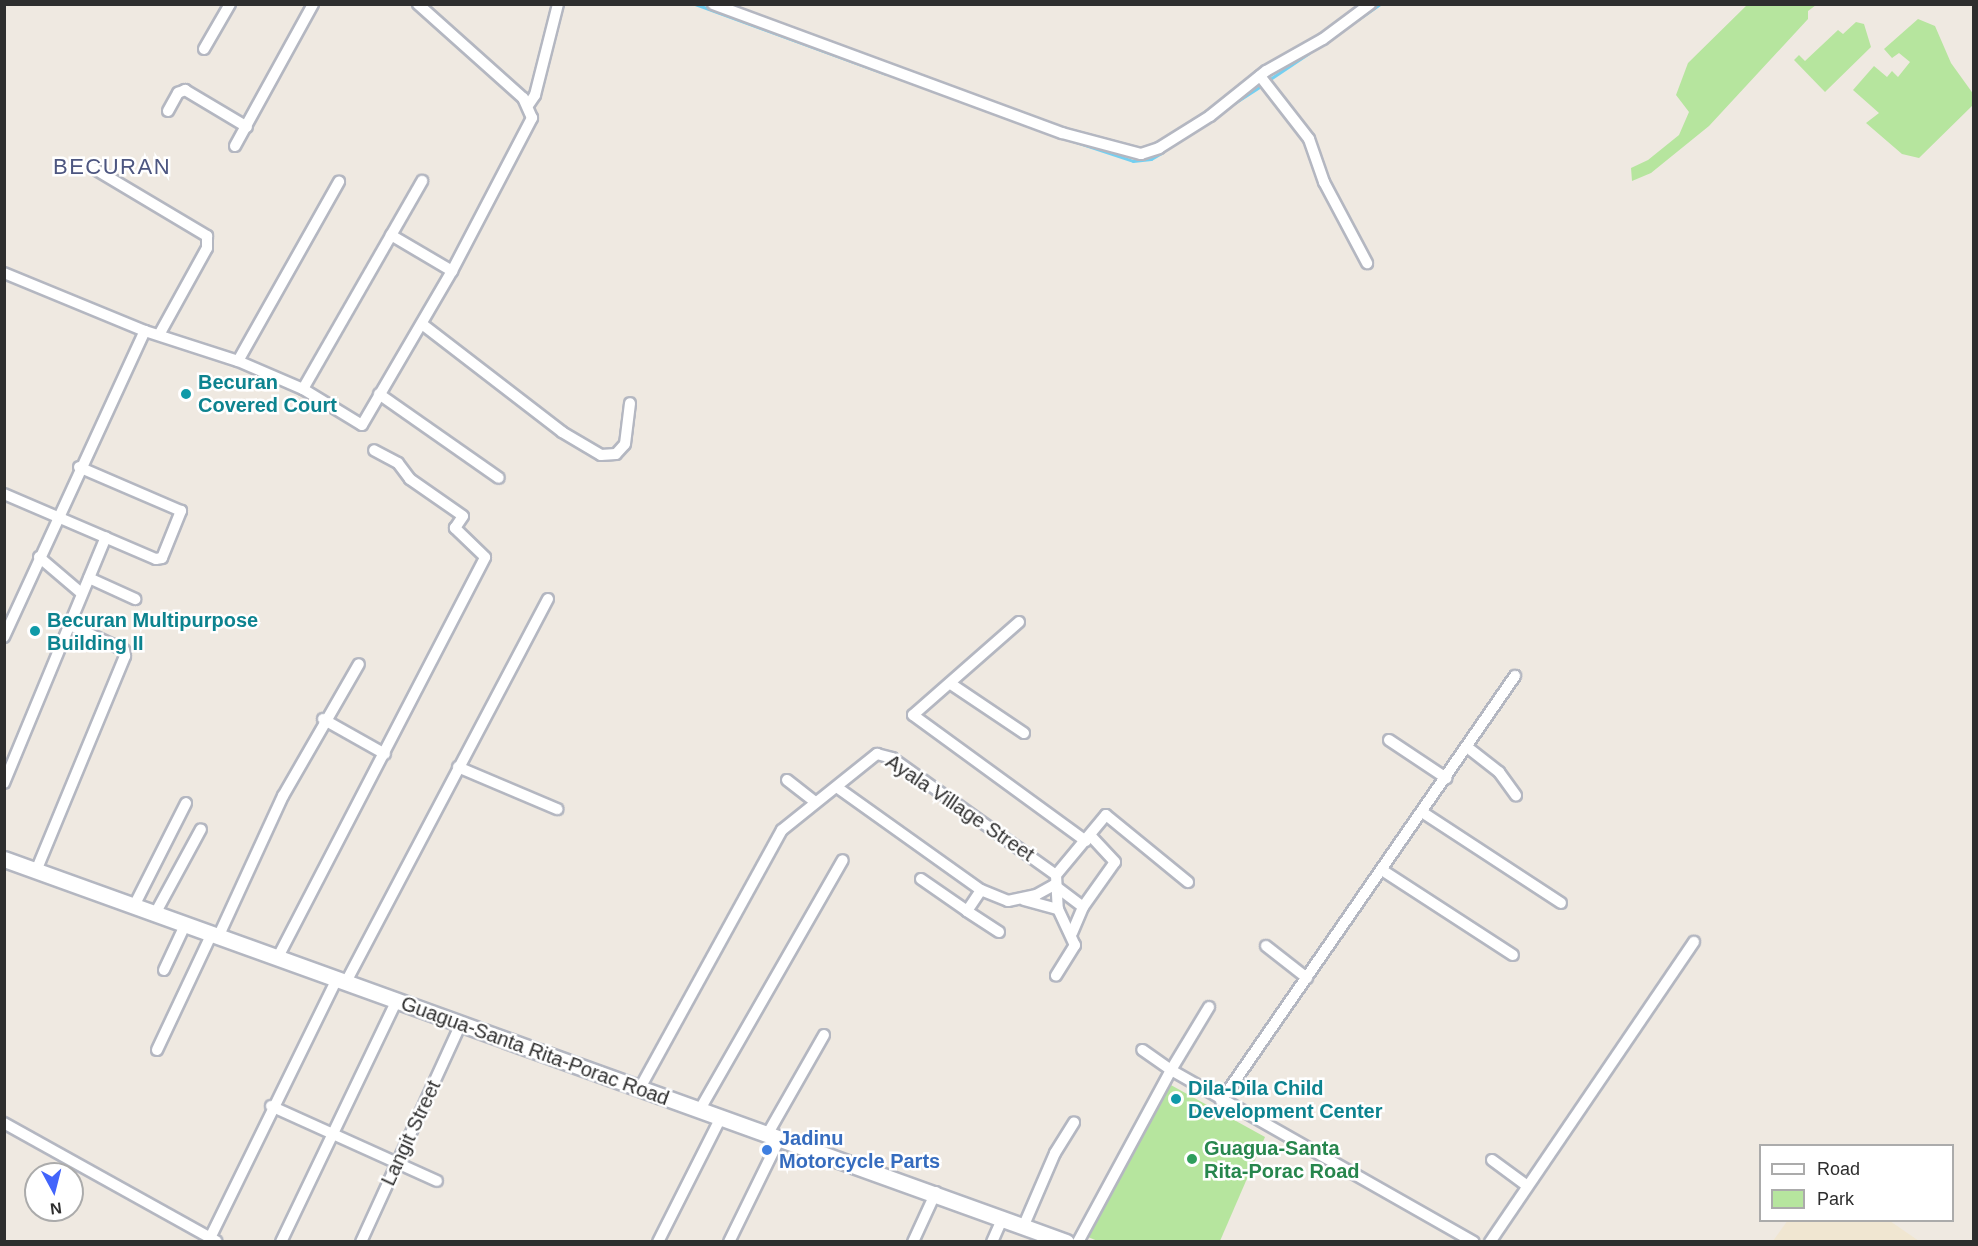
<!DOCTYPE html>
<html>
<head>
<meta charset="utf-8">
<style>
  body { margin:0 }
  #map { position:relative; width:1978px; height:1246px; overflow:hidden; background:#efe9e1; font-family:Helvetica,sans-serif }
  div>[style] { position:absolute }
  .education>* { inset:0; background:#f0e6d1 }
  .green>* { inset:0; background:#b6e59e }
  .stream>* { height:3px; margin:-1.5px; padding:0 1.5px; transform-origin:1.5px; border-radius:1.5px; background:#75cff0 }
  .roads { filter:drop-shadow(2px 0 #b4b7c1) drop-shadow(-2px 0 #b4b7c1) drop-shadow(0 2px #b4b7c1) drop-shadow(0 -2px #b4b7c1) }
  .minor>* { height:10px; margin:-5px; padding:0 5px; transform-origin:5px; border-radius:5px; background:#fff }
  .secondary>* { height:15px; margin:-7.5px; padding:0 7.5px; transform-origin:7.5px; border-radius:7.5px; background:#fff }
  .dots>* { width:16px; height:16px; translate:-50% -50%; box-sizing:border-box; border:3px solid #fff; border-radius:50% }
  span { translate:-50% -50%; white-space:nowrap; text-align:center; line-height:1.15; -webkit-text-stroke:5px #fff; paint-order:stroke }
  .culture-label { font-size:20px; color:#0d838f; font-weight:700 }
  .left { translate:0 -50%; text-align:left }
  .street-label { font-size:20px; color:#2e2e2e }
  .shop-label { font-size:20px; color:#366cbe; font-weight:700 }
  .leisure-label { font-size:20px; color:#27864d; font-weight:700 }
  .quarter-label { font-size:22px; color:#4d5680; letter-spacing:1.5px }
  .frame { position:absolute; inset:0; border:6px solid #2e2e2e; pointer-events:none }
  .legend { position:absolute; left:1759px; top:1144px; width:195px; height:78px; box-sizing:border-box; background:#fff; border:2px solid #ababab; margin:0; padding:8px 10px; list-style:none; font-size:18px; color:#2e2e2e }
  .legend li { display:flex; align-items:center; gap:12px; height:30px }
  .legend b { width:30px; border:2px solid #ababab }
  .north { position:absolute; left:24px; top:1162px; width:60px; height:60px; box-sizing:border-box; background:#fff; border:2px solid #ababab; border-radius:50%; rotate:173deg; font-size:16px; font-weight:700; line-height:24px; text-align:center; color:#2e2e2e }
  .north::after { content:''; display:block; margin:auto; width:21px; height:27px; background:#4264fb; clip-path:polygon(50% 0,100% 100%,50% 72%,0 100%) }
</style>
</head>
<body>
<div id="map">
  <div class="education">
    <div style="clip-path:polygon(1788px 1220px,1890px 1221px,1919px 1241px,1773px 1241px)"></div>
  </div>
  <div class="green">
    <div style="clip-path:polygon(1747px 5px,1816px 5px,1808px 11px,1808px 19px,1709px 126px,1651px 173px,1632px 181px,1631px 168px,1648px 160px,1679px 135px,1689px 112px,1676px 95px,1688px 63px)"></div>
    <div style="clip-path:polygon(1918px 19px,1935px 26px,1951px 63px,1974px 95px,1973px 105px,1919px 158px,1902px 154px,1866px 123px,1879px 113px,1853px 90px,1874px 66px,1887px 77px,1892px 71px,1898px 77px,1910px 62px,1899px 53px,1892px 58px,1884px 49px)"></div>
    <div style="clip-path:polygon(1856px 22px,1864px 24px,1871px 47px,1825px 92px,1794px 60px,1799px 55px,1805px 61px,1838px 30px,1843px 34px)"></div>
    <div style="clip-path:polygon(1169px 1084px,1265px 1137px,1220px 1241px,1100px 1242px,1088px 1237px)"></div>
  </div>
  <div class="stream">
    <div style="left:695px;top:4px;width:203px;rotate:20.1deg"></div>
    <div style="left:1357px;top:20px;width:28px;rotate:-35deg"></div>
    <div style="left:1267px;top:81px;width:50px;rotate:-33.7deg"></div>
    <div style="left:1233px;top:104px;width:35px;rotate:-33deg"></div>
    <div style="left:1073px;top:141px;width:63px;rotate:18.4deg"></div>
    <div style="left:1133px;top:161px;width:18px;rotate:-6deg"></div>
    <div style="left:1151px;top:159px;width:14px;rotate:-30deg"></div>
  </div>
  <div class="roads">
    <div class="minor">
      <div style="left:713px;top:4px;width:372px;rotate:20.3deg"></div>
      <div style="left:1062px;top:133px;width:82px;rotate:14.9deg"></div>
      <div style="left:1141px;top:154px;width:19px;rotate:-18deg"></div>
      <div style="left:1159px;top:148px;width:60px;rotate:-32.1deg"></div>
      <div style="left:1210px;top:116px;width:72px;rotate:-38.8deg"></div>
      <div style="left:1266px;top:71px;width:65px;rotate:-29.3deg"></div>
      <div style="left:1323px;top:39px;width:59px;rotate:-36.7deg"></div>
      <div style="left:204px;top:49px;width:52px;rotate:-60deg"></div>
      <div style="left:1260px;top:76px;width:80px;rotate:52.1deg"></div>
      <div style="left:1309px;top:139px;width:46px;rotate:70.8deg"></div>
      <div style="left:1324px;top:182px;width:92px;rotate:62deg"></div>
      <div style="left:529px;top:104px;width:11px;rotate:-56deg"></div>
      <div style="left:535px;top:95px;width:94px;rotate:-75.8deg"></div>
      <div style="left:168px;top:111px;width:21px;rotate:-61deg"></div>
      <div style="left:178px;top:93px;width:8px;rotate:-23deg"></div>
      <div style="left:185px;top:90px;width:72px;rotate:30.8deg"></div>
      <div style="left:235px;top:146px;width:162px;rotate:-61.2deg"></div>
      <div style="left:93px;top:168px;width:133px;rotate:30.8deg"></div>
      <div style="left:207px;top:236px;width:12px;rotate:90deg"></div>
      <div style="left:207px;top:248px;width:99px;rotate:118.9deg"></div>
      <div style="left:391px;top:235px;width:71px;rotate:30.5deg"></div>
      <div style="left:4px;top:273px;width:152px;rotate:22.4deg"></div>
      <div style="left:145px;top:331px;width:98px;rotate:17.9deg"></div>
      <div style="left:238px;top:361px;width:71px;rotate:23.3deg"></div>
      <div style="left:303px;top:389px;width:69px;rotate:31.4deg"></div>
      <div style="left:362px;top:425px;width:178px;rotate:-59.7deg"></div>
      <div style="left:452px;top:271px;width:173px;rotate:-62.4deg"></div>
      <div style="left:532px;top:118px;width:22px;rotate:-114deg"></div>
      <div style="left:523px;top:98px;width:141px;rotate:-138.2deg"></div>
      <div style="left:422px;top:324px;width:177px;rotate:37.6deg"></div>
      <div style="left:562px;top:432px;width:45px;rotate:30.5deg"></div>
      <div style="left:601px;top:455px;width:15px;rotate:-4deg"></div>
      <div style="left:616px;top:454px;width:13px;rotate:-48deg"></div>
      <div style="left:625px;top:444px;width:41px;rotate:-83deg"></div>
      <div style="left:238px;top:361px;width:206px;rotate:-60.6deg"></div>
      <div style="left:303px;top:389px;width:240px;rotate:-60.2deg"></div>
      <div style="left:379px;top:394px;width:146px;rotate:35deg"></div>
      <div style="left:4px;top:494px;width:165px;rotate:23.2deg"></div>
      <div style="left:156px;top:559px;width:6px;rotate:-9deg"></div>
      <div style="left:162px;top:558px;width:51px;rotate:-68deg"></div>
      <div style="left:181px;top:511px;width:111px;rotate:-156.7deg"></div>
      <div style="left:39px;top:557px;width:54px;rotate:40.5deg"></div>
      <div style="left:89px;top:578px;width:51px;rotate:24.5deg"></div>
      <div style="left:1019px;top:622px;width:141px;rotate:138.7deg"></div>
      <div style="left:913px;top:715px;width:214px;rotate:36.1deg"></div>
      <div style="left:4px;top:637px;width:337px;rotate:-65.3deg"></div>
      <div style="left:951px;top:684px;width:88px;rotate:33.9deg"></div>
      <div style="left:323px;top:719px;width:71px;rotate:29.4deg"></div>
      <div style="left:1389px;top:740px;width:69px;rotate:33.7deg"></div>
      <div style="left:1467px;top:747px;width:41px;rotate:38deg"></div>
      <div style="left:1499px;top:772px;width:29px;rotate:54deg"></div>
      <div style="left:458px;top:767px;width:108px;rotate:23deg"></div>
      <div style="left:787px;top:780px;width:36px;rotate:38deg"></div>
      <div style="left:4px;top:783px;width:266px;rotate:-67.5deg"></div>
      <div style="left:838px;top:788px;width:176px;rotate:35.5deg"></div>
      <div style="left:1422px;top:812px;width:166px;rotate:33.2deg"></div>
      <div style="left:1382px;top:870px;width:156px;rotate:33deg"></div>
      <div style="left:36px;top:871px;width:233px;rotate:-67.5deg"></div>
      <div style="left:125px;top:656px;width:6px;rotate:-99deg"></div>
      <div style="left:124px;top:650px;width:62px;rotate:-155.1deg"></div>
      <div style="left:1056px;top:875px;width:78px;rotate:-50.2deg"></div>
      <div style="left:1106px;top:815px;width:106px;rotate:39.3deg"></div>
      <div style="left:921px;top:879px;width:56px;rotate:34.8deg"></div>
      <div style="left:1024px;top:900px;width:35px;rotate:15deg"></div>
      <div style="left:135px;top:904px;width:113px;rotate:-63.2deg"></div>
      <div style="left:156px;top:912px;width:94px;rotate:-61.5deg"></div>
      <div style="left:999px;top:932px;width:38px;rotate:-147deg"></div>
      <div style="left:967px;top:911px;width:25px;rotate:-56deg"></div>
      <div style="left:981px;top:890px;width:29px;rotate:22deg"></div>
      <div style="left:1008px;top:901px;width:29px;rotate:-12deg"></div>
      <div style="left:1036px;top:895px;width:21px;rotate:-29deg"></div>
      <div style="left:1054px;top:885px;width:36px;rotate:37deg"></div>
      <div style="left:1072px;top:933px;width:28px;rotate:-67deg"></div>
      <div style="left:1083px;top:907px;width:55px;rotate:-54.6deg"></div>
      <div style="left:1115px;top:862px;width:37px;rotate:-133deg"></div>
      <div style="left:219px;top:935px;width:153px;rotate:-65.3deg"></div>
      <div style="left:283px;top:796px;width:152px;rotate:-60.1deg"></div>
      <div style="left:1266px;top:946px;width:52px;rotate:38deg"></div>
      <div style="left:278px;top:957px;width:450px;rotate:-62.6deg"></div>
      <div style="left:485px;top:557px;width:42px;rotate:-136deg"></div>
      <div style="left:455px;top:528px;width:14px;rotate:-56deg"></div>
      <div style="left:463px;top:516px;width:65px;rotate:-145.1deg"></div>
      <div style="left:410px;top:479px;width:20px;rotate:-127deg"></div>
      <div style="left:398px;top:463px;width:27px;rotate:-152deg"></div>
      <div style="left:164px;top:970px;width:52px;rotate:-64.9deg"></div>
      <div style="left:346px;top:982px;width:433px;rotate:-62.2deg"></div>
      <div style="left:1209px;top:1007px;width:74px;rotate:121.1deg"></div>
      <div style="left:1171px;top:1070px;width:348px;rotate:29.6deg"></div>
      <div style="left:157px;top:1050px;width:129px;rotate:-64.8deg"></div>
      <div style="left:640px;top:1088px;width:294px;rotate:-61.2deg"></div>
      <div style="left:782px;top:830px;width:122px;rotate:-38.7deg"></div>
      <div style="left:877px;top:754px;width:16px;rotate:15deg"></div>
      <div style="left:892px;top:758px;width:201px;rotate:35.5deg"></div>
      <div style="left:1056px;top:875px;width:34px;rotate:87deg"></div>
      <div style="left:1058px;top:909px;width:40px;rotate:65deg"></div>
      <div style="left:1075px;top:945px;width:36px;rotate:122deg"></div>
      <div style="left:1221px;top:1101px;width:517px;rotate:-55.33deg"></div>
      <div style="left:271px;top:1106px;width:182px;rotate:24.3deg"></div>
      <div style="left:699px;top:1111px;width:289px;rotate:-60.2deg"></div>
      <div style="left:4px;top:1123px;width:243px;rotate:29.1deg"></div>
      <div style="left:767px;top:1135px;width:115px;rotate:-60.3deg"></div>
      <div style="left:1492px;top:1160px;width:42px;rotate:36.3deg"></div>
      <div style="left:1024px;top:1225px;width:78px;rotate:-66.7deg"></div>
      <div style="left:1055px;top:1153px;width:36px;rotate:-58deg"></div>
      <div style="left:210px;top:1238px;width:288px;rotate:-63.9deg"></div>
      <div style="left:281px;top:1242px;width:266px;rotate:-64.4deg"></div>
      <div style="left:361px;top:1242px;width:240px;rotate:-65.4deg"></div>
      <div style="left:658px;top:1242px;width:138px;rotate:-63.2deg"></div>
      <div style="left:729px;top:1242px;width:114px;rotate:-63.9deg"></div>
      <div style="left:913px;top:1242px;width:55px;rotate:-65.3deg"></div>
      <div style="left:992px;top:1242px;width:27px;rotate:-66deg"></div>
      <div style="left:1078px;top:1242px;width:196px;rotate:-61.6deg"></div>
      <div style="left:1171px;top:1070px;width:35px;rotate:-145deg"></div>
      <div style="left:1490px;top:1242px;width:363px;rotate:-55.8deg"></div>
    </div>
    <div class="secondary">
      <div style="left:4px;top:859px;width:1129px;rotate:19.83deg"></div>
    </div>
  </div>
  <div class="dots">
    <div style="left:186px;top:394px;background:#0f9aa8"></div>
    <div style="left:35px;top:631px;background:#0f9aa8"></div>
    <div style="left:1176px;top:1099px;background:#0f9aa8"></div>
    <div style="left:767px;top:1150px;background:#3f7fe0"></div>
    <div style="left:1192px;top:1159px;background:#2e9e5b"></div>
  </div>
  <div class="culture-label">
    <span class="left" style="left:198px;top:394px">Becuran<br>Covered Court</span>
    <span class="left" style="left:47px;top:632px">Becuran Multipurpose<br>Building II</span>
    <span class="left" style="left:1188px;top:1100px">Dila-Dila Child<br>Development Center</span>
  </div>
  <div class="street-label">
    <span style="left:960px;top:808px;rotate:34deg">Ayala Village Street</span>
    <span style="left:535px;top:1051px;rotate:20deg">Guagua-Santa Rita-Porac Road</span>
    <span style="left:411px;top:1133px;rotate:-65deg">Langit Street</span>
  </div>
  <div class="shop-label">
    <span class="left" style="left:779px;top:1150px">Jadinu<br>Motorcycle Parts</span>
  </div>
  <div class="leisure-label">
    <span class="left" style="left:1204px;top:1160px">Guagua-Santa<br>Rita-Porac Road</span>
  </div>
  <div class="quarter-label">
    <span style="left:112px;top:167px">BECURAN</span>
  </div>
  <div class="frame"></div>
  <ul class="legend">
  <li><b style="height:8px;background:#fff"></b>Road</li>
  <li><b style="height:16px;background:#b6e59e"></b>Park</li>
  </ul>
  <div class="north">N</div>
</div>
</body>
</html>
